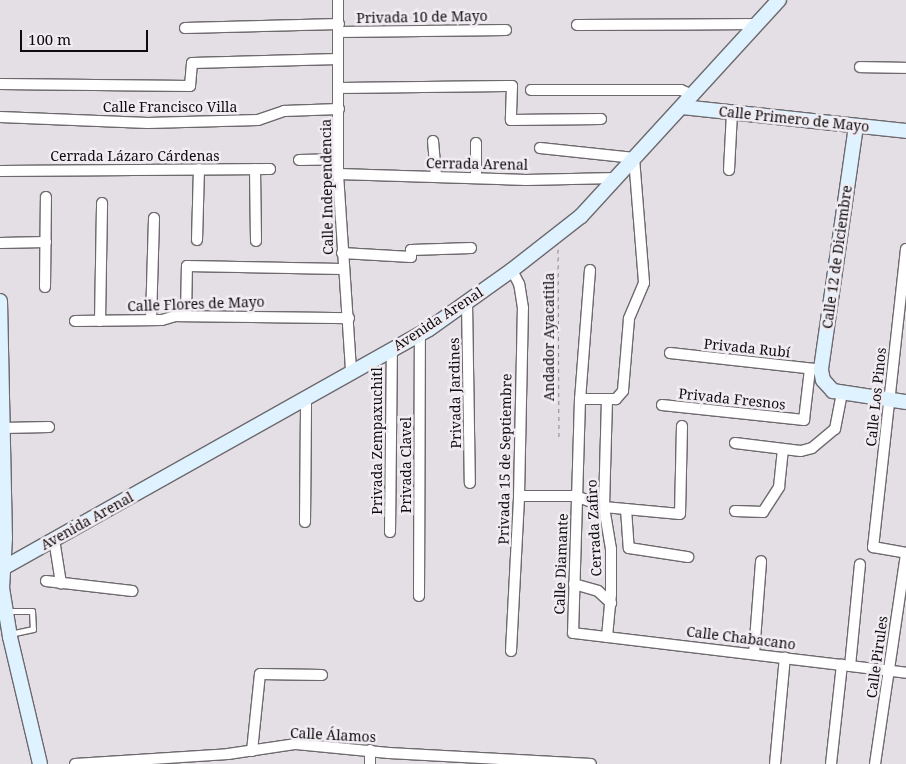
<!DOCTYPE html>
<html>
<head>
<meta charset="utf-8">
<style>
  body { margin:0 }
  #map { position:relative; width:906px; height:764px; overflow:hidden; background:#e4dfe4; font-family:"Noto Serif",serif }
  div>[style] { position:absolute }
  .path>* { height:1px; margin-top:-0.5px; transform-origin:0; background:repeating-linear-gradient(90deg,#888588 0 4px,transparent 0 8px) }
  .roads { filter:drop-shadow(1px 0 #6d696d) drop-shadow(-1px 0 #6d696d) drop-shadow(0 1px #6d696d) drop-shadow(0 -1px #6d696d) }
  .lane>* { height:5px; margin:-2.5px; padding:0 2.5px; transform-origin:2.5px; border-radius:2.5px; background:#fff }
  .street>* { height:10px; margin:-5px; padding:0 5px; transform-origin:5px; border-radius:5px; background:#fff }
  .secondary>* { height:14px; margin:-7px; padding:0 7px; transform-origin:7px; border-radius:7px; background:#def2ff }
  span { translate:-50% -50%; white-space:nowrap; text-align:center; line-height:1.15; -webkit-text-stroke:5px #f1ecf2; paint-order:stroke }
  .street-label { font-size:14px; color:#0e0d0e }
  .scale { position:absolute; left:20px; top:30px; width:128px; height:22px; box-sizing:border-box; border:2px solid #0e0d0e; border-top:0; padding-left:6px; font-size:15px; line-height:18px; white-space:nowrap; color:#0e0d0e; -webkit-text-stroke:4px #f1ecf2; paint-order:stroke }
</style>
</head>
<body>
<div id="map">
  <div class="path">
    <div style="left:558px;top:249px;width:189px;rotate:89.7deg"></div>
  </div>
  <div class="roads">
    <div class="lane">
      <div style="left:8px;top:611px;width:24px"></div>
      <div style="left:32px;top:611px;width:18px;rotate:87deg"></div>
      <div style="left:33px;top:629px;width:25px;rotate:168deg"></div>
    </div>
    <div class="street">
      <div style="left:338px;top:0;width:174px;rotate:90deg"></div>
      <div style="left:338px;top:174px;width:198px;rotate:86.2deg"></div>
      <div style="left:577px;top:25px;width:181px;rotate:-0.3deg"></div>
      <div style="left:185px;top:28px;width:154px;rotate:-1.5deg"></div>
      <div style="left:339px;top:32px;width:167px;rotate:-0.7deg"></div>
      <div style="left:860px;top:67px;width:46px;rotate:1.2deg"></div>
      <div style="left:0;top:84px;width:190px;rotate:0.6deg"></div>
      <div style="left:190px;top:86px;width:23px;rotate:-85deg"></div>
      <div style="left:192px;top:63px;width:146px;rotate:-1.6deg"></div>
      <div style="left:340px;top:88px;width:172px;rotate:-0.7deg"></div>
      <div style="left:512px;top:86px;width:34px;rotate:92deg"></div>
      <div style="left:511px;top:120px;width:90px;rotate:-0.6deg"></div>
      <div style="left:531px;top:90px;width:150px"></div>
      <div style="left:681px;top:90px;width:13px;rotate:23deg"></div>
      <div style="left:0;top:117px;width:148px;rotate:2.3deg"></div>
      <div style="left:148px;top:123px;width:110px;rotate:-1.6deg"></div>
      <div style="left:258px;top:120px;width:28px;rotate:-19deg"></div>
      <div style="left:284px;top:111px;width:55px;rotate:-2.1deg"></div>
      <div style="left:433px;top:141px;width:36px;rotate:85deg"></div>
      <div style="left:540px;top:148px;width:95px;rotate:6.1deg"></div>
      <div style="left:634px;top:158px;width:125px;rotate:85.4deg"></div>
      <div style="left:644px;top:283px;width:39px;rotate:113deg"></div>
      <div style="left:629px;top:319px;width:72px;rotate:94.8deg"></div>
      <div style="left:623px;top:391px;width:11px;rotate:131deg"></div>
      <div style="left:616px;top:399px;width:36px;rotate:180deg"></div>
      <div style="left:299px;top:160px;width:39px;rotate:-1deg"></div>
      <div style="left:255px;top:169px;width:72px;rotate:89.2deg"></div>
      <div style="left:729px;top:170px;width:57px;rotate:-87deg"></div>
      <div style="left:0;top:171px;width:270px;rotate:-0.4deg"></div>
      <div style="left:338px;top:174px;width:188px;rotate:1.8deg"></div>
      <div style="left:526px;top:180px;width:90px;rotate:-1.3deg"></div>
      <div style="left:476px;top:178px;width:35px;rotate:-90deg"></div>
      <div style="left:197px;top:240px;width:71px;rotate:-88.4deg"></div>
      <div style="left:0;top:243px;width:46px;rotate:-1.2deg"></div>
      <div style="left:906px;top:249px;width:300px;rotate:96.3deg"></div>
      <div style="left:873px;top:547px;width:34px;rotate:10deg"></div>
      <div style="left:342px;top:253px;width:69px;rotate:3.3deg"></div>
      <div style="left:411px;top:257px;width:7px;rotate:-90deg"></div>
      <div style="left:411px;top:250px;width:60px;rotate:-1.9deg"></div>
      <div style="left:590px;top:270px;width:129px;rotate:94.4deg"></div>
      <div style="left:580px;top:399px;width:234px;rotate:91.7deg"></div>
      <div style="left:573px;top:633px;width:335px;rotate:6.8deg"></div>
      <div style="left:45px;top:287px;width:90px;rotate:-89.4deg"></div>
      <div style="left:467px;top:302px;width:181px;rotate:89.1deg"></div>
      <div style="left:186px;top:316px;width:50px;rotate:-88.9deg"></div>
      <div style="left:187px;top:266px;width:155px;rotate:1.1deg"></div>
      <div style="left:151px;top:320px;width:102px;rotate:-88.3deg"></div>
      <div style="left:75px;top:321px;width:87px;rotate:-0.7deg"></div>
      <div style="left:162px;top:320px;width:14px;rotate:-17deg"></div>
      <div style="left:175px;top:316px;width:174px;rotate:0.7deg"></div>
      <div style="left:100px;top:321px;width:118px;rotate:-89deg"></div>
      <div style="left:670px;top:353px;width:146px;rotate:6.3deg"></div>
      <div style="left:662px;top:405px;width:143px;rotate:6deg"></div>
      <div style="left:804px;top:420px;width:51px;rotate:-83.3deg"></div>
      <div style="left:3px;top:428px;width:46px;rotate:-1.2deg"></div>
      <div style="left:735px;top:443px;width:66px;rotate:6.9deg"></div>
      <div style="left:801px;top:451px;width:11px;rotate:-15deg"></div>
      <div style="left:812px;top:448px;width:30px;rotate:-40deg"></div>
      <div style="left:835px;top:429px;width:37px;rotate:-79deg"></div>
      <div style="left:519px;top:496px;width:57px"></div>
      <div style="left:576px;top:496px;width:30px;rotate:21deg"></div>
      <div style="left:604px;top:507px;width:76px;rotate:5.3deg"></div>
      <div style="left:680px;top:514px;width:88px;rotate:-88.7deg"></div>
      <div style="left:626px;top:509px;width:39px;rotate:86deg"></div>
      <div style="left:629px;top:548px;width:60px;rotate:8.7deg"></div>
      <div style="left:735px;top:511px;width:28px;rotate:2deg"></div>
      <div style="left:763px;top:512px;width:30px;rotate:-57deg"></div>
      <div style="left:779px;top:487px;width:38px;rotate:-84deg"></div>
      <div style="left:305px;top:522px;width:124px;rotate:-89.5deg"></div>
      <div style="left:390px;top:532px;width:182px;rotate:-89.4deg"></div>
      <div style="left:54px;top:539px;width:45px;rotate:81deg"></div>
      <div style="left:46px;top:581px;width:87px;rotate:6.6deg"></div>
      <div style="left:574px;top:584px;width:25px;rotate:16deg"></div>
      <div style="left:598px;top:591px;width:18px;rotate:43deg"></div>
      <div style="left:419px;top:596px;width:262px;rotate:-89.8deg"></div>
      <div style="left:607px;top:637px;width:43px;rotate:-84.7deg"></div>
      <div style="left:611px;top:594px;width:45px;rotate:-90deg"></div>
      <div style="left:611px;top:549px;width:43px;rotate:-99.5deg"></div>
      <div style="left:604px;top:507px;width:107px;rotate:-88.4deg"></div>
      <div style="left:511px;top:651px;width:155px;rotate:-87deg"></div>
      <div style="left:519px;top:496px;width:188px;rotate:-88.8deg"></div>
      <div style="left:523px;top:308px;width:24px;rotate:-99deg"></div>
      <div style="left:519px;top:284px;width:16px;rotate:-117deg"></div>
      <div style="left:754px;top:653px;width:92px;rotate:-85.6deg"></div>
      <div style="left:850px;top:666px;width:102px;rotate:-84.4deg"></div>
      <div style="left:370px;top:750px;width:14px;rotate:90deg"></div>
      <div style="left:252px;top:751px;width:77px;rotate:-84.1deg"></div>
      <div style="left:260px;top:674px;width:62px;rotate:0.9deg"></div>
      <div style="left:75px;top:764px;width:153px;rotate:-3.7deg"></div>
      <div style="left:228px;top:754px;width:69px;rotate:-8.4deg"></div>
      <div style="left:296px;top:744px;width:93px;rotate:5.5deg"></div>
      <div style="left:389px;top:753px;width:202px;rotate:3.1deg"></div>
      <div style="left:775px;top:764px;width:107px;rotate:-84.7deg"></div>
      <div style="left:831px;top:764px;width:100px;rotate:-83.7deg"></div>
      <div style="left:875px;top:764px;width:213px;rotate:-81.6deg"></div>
    </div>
    <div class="secondary">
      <div style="left:682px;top:107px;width:225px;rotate:6.1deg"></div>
      <div style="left:856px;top:126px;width:246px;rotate:98.2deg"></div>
      <div style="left:821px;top:370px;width:10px;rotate:79deg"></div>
      <div style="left:823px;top:380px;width:15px;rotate:48deg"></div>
      <div style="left:833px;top:391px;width:74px;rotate:8.6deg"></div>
      <div style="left:0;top:301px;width:237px;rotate:88.8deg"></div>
      <div style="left:5px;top:538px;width:50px;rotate:93.4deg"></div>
      <div style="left:2px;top:588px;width:50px;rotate:80.7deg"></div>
      <div style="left:10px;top:637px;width:130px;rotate:76.7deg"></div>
      <div style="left:5px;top:567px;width:486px;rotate:-29.3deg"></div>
      <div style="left:429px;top:329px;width:102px;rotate:-35.4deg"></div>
      <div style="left:512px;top:270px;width:88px;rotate:-38deg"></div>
      <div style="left:581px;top:216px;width:293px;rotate:-47.5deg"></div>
    </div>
  </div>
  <div class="street-label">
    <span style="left:422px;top:17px;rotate:-1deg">Privada 10 de Mayo</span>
    <span style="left:170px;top:107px">Calle Francisco Villa</span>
    <span style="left:794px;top:119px;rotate:6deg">Calle Primero de Mayo</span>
    <span style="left:135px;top:156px">Cerrada Lázaro Cárdenas</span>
    <span style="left:477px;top:164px;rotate:1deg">Cerrada Arenal</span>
    <span style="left:327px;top:187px;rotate:-91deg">Calle Independencia</span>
    <span style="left:837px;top:257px;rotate:-82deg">Calle 12 de Diciembre</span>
    <span style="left:196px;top:304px;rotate:-2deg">Calle Flores de Mayo</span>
    <span style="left:438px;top:319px;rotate:-33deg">Avenida Arenal</span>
    <span style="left:549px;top:337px;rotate:-90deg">Andador Ayacatitla</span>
    <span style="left:747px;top:348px;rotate:6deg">Privada Rubí</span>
    <span style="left:455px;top:393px;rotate:-91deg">Privada Jardines</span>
    <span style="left:876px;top:397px;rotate:-84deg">Calle Los Pinos</span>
    <span style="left:732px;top:399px;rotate:6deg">Privada Fresnos</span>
    <span style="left:377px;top:441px;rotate:-90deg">Privada Zempaxuchitl</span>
    <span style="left:505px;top:459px;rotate:-89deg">Privada 15 de Septiembre</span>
    <span style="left:406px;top:465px;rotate:-90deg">Privada Clavel</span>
    <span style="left:87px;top:521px;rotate:-29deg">Avenida Arenal</span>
    <span style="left:594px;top:528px;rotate:-93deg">Cerrada Zafiro</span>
    <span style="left:561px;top:564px;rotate:-88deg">Calle Diamante</span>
    <span style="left:741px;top:638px;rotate:7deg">Calle Chabacano</span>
    <span style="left:877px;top:657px;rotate:-82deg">Calle Pirules</span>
    <span style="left:333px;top:735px;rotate:3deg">Calle Álamos</span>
  </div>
  <div class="scale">100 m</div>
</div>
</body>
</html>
